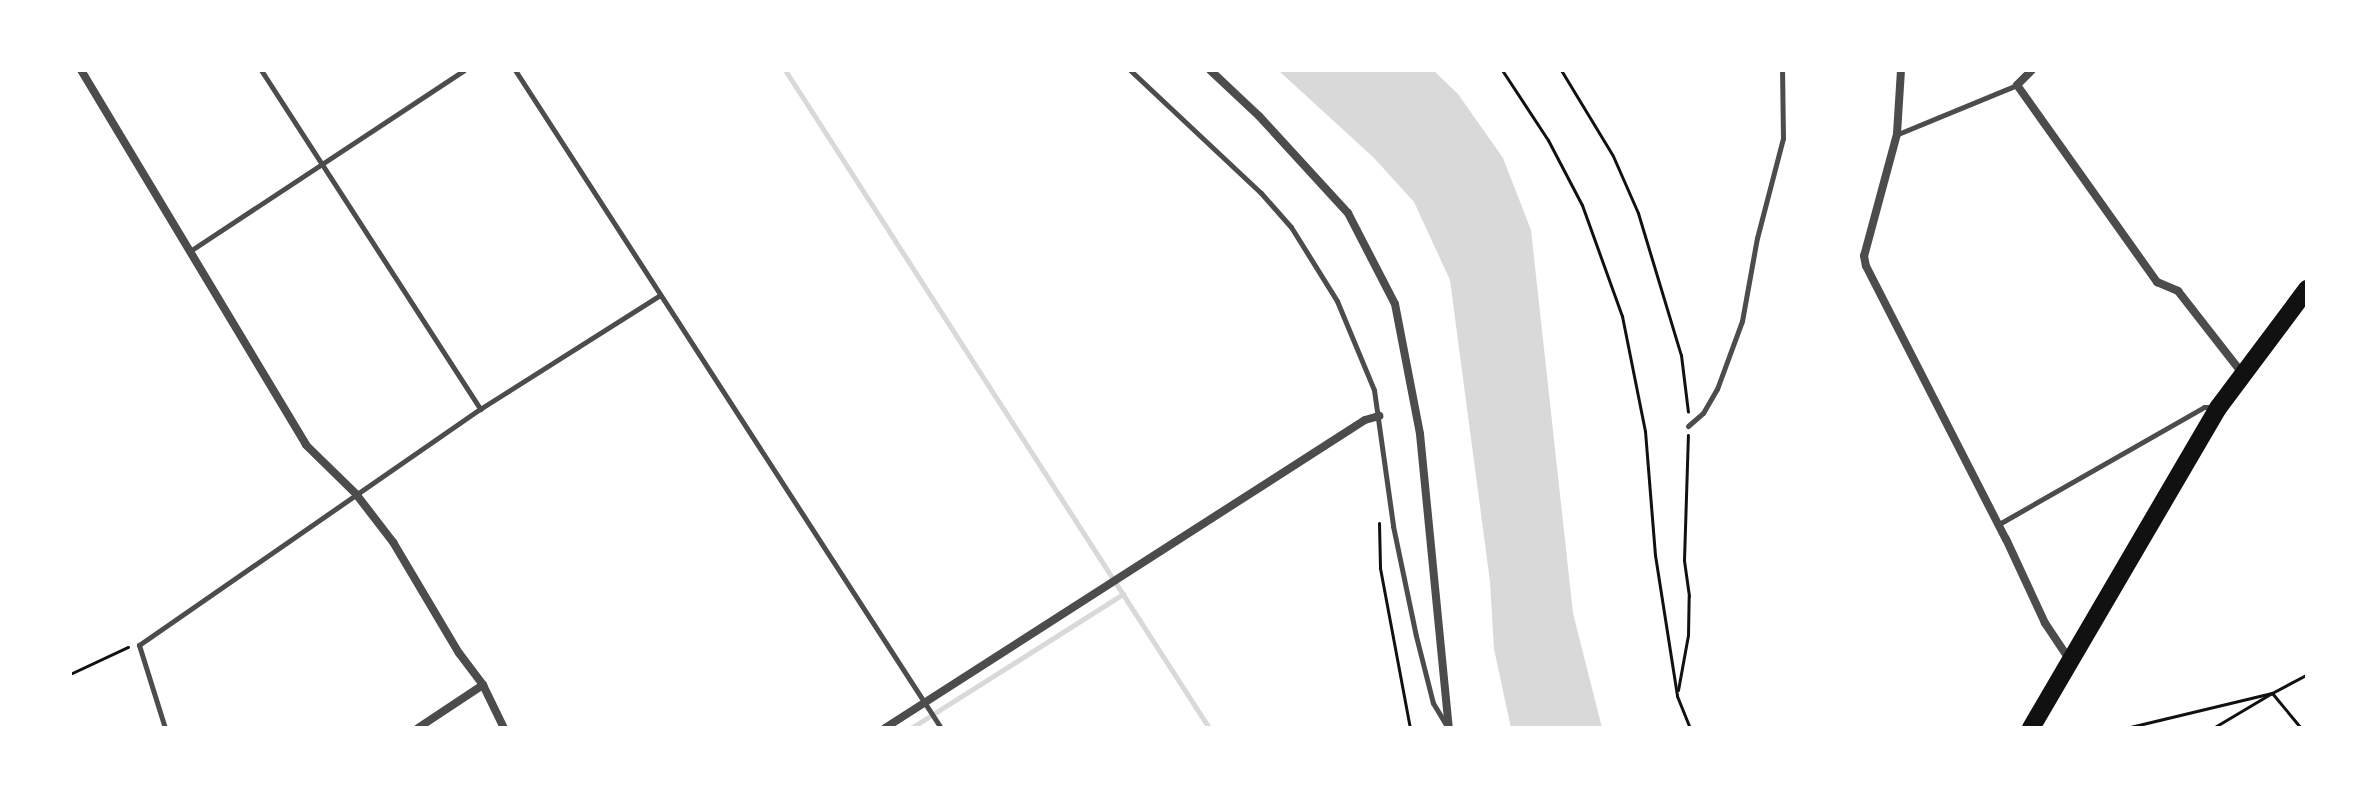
<!DOCTYPE html>
<html>
<head>
<meta charset="utf-8">
<style>
  body { margin:0 }
  #map { position:relative; width:2377px; height:798px; overflow:hidden; background:#fff; font-family:Ubuntu,sans-serif }
  div>[style] { position:absolute }
  .water>* { inset:0; background:#d9d9d9 }
  .stream>* { height:5px; margin:-2.5px; padding:0 2.5px; transform-origin:2.5px; border-radius:2.5px; background:#d9d9d9 }
  .path>* { height:3px; margin:-1.5px; padding:0 1.5px; transform-origin:1.5px; border-radius:1.5px; background:#111 }
  .service>* { height:5px; margin:-2.5px; padding:0 2.5px; transform-origin:2.5px; border-radius:2.5px; background:#4c4c4c }
  .minor>* { height:8px; margin:-4px; padding:0 4px; transform-origin:4px; border-radius:4px; background:#4c4c4c }
  .primary>* { height:18px; margin:-9px; padding:0 9px; transform-origin:9px; border-radius:9px; background:#111 }
  span { translate:-50% -50%; white-space:nowrap; text-align:center; line-height:1.15; -webkit-text-stroke:7px #fff; paint-order:stroke }
  .frame { position:absolute; inset:0; border:72px solid #fff; pointer-events:none }
</style>
</head>
<body>
<div id="map">
  <div class="water">
    <div style="clip-path:polygon(1278px 70px,1433px 70px,1458px 94px,1503px 158px,1531px 230px,1573px 613px,1602px 728px,1511px 728px,1494px 649px,1490px 582px,1450px 280px,1414px 202px,1374px 158px)"></div>
  </div>
  <div class="stream">
    <div style="left:785px;top:70px;width:783px;rotate:57.2deg"></div>
    <div style="left:911px;top:728px;width:251px;rotate:-32.3deg"></div>
  </div>
  <div class="path">
    <div style="left:1502px;top:70px;width:84px;rotate:56.7deg"></div>
    <div style="left:1548px;top:140px;width:73px;rotate:62.4deg"></div>
    <div style="left:1582px;top:205px;width:118px;rotate:70.2deg"></div>
    <div style="left:1622px;top:316px;width:117px;rotate:78.7deg"></div>
    <div style="left:1645px;top:431px;width:124px;rotate:85.4deg"></div>
    <div style="left:1655px;top:555px;width:143px;rotate:81.1deg"></div>
    <div style="left:1677px;top:696px;width:35px;rotate:68deg"></div>
    <div style="left:1561px;top:70px;width:100px;rotate:58.8deg"></div>
    <div style="left:1613px;top:156px;width:62px;rotate:66.3deg"></div>
    <div style="left:1638px;top:213px;width:148px;rotate:73.2deg"></div>
    <div style="left:1681px;top:355px;width:57px;rotate:83deg"></div>
    <div style="left:1379px;top:523px;width:45px;rotate:88.7deg"></div>
    <div style="left:1380px;top:568px;width:163px;rotate:79.4deg"></div>
    <div style="left:70px;top:674px;width:64px;rotate:-25deg"></div>
    <div style="left:1678px;top:690px;width:56px;rotate:-79.7deg"></div>
    <div style="left:1688px;top:635px;width:39px;rotate:-89deg"></div>
    <div style="left:1689px;top:596px;width:36px;rotate:-98deg"></div>
    <div style="left:1684px;top:560px;width:125px;rotate:-88.2deg"></div>
    <div style="left:2126px;top:728px;width:150px;rotate:-13.5deg"></div>
    <div style="left:2272px;top:693px;width:40px;rotate:-28deg"></div>
    <div style="left:2213px;top:728px;width:69px;rotate:-30.7deg"></div>
    <div style="left:2272px;top:693px;width:45px;rotate:50.4deg"></div>
  </div>
  <div class="service">
    <div style="left:261px;top:70px;width:404px;rotate:57.1deg"></div>
    <div style="left:515px;top:70px;width:784px;rotate:57.08deg"></div>
    <div style="left:1130px;top:70px;width:180px;rotate:43.2deg"></div>
    <div style="left:1261px;top:193px;width:45px;rotate:48.6deg"></div>
    <div style="left:1291px;top:227px;width:87px;rotate:58.1deg"></div>
    <div style="left:1337px;top:301px;width:96px;rotate:67.4deg"></div>
    <div style="left:1374px;top:390px;width:137px;rotate:82deg"></div>
    <div style="left:1393px;top:526px;width:112px;rotate:78.2deg"></div>
    <div style="left:1416px;top:636px;width:69px;rotate:75.8deg"></div>
    <div style="left:1433px;top:703px;width:27px;rotate:59deg"></div>
    <div style="left:1898px;top:134px;width:129px;rotate:-22.4deg"></div>
    <div style="left:190px;top:251px;width:328px;rotate:-33.4deg"></div>
    <div style="left:1688px;top:426px;width:20px;rotate:-41deg"></div>
    <div style="left:1703px;top:413px;width:28px;rotate:-60deg"></div>
    <div style="left:1717px;top:389px;width:72px;rotate:-69.8deg"></div>
    <div style="left:1742px;top:321px;width:84px;rotate:-79.8deg"></div>
    <div style="left:1757px;top:238px;width:103px;rotate:-75.4deg"></div>
    <div style="left:1783px;top:138px;width:68px;rotate:-90.8deg"></div>
    <div style="left:1999px;top:524px;width:236px;rotate:-29.7deg"></div>
    <div style="left:2204px;top:407px;width:11px"></div>
    <div style="left:165px;top:728px;width:87px;rotate:-107.4deg"></div>
    <div style="left:139px;top:645px;width:415px;rotate:-34.7deg"></div>
    <div style="left:480px;top:409px;width:212px;rotate:-32.3deg"></div>
  </div>
  <div class="minor">
    <div style="left:81px;top:70px;width:437px;rotate:59deg"></div>
    <div style="left:306px;top:445px;width:70px;rotate:44.4deg"></div>
    <div style="left:356px;top:494px;width:61px;rotate:52.4deg"></div>
    <div style="left:393px;top:542px;width:129px;rotate:59.3deg"></div>
    <div style="left:459px;top:653px;width:40px;rotate:53deg"></div>
    <div style="left:483px;top:685px;width:48px;rotate:64deg"></div>
    <div style="left:1210px;top:70px;width:67px;rotate:43.2deg"></div>
    <div style="left:1259px;top:116px;width:132px;rotate:47.5deg"></div>
    <div style="left:1348px;top:213px;width:102px;rotate:62.7deg"></div>
    <div style="left:1395px;top:304px;width:132px;rotate:79.1deg"></div>
    <div style="left:1420px;top:434px;width:295px;rotate:84.4deg"></div>
    <div style="left:1901px;top:70px;width:64px;rotate:93.6deg"></div>
    <div style="left:1897px;top:134px;width:126px;rotate:105.1deg"></div>
    <div style="left:1864px;top:256px;width:10px;rotate:79deg"></div>
    <div style="left:1866px;top:266px;width:307px;rotate:62.9deg"></div>
    <div style="left:2006px;top:539px;width:93px;rotate:65.1deg"></div>
    <div style="left:2045px;top:623px;width:43px;rotate:56.3deg"></div>
    <div style="left:2032px;top:70px;width:21px;rotate:135deg"></div>
    <div style="left:2017px;top:85px;width:242px;rotate:54.6deg"></div>
    <div style="left:2157px;top:282px;width:23px;rotate:23deg"></div>
    <div style="left:2178px;top:291px;width:104px;rotate:52deg"></div>
    <div style="left:418px;top:728px;width:78px;rotate:-33.5deg"></div>
    <div style="left:885px;top:728px;width:570px;rotate:-32.69deg"></div>
    <div style="left:1365px;top:420px;width:15px;rotate:-16deg"></div>
  </div>
  <div class="primary">
    <div style="left:2031px;top:728px;width:371px;rotate:-59.7deg"></div>
    <div style="left:2218px;top:408px;width:149px;rotate:-53.2deg"></div>
  </div>
  <div class="frame"></div>
</div>
</body>
</html>
